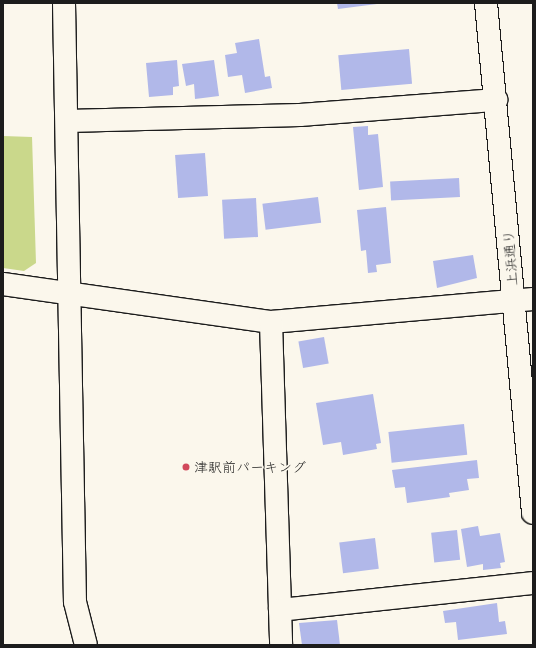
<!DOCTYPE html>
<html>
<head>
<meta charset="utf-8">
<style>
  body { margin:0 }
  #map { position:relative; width:536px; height:648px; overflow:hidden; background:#fbf7ec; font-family:"Playpen Sans","Klee One",sans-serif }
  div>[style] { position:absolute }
  .green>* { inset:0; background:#cad88b }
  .building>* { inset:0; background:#b1b8e9; transform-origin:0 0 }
  .roads { filter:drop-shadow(1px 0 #1c1c1c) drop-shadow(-1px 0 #1c1c1c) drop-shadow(0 1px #1c1c1c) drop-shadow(0 -1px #1c1c1c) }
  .street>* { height:22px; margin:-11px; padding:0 11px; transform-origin:11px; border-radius:11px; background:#fbf7ec }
  .secondary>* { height:22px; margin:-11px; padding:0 11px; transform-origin:11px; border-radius:11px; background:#fbf7ec }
  .dots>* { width:11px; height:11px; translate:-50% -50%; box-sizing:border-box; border:2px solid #fbf7ec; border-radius:50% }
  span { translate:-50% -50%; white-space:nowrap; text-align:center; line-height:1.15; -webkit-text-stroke:3.5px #fbf7ec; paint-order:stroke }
  .street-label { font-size:14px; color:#1c1c1c }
  .poi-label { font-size:14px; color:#1c1c1c }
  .left { translate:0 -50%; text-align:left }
  .frame { position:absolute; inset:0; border:4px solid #1c1c1c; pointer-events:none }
</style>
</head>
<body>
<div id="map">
  <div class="green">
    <div style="clip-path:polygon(3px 136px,32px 137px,36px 263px,24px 271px,3px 268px)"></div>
  </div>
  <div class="building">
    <div style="clip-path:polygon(337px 3px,377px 3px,377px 4px,338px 9px)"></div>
    <div style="clip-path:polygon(259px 39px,265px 77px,270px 76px,272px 88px,245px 93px,242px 75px,228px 77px,225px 55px,237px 53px,235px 43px)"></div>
    <div style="left:409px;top:49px;width:35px;height:71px;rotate:85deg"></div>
    <div style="clip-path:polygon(177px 60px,179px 86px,173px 87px,173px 95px,149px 97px,146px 63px)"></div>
    <div style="clip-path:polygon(214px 60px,219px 96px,195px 99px,194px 84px,186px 86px,182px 64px)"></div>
    <div style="clip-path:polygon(368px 126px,368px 135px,378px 134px,383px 187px,359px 190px,353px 127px)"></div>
    <div style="left:205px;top:153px;width:43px;height:30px;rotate:86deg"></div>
    <div style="left:459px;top:178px;width:19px;height:69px;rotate:87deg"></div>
    <div style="left:318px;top:197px;width:26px;height:56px;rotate:83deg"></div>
    <div style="left:256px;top:198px;width:39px;height:34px;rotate:87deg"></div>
    <div style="clip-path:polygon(386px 207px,391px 263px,376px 265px,377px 272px,368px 273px,366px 250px,361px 251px,357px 210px)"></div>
    <div style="clip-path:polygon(473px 255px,477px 278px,437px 288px,433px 261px)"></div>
    <div style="left:324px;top:337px;width:27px;height:26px;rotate:80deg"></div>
    <div style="clip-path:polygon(373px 394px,381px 443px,376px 444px,377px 449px,343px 455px,341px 442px,323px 445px,316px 403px)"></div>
    <div style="left:464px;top:424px;width:31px;height:76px;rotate:84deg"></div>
    <div style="clip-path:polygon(477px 460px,479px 478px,467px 479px,469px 490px,449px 493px,450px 497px,407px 503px,405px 487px,395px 488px,392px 470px)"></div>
    <div style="clip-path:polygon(478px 526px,480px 536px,500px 533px,505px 562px,500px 563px,501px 568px,483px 570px,483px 564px,467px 567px,461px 529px)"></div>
    <div style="left:457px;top:530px;width:30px;height:26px;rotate:84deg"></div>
    <div style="left:375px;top:538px;width:31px;height:36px;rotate:83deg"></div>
    <div style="clip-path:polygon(497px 603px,499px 622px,505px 621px,507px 634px,458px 640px,456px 622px,445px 623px,443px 611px)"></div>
    <div style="clip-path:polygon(337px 620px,340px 645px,302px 645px,299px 623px)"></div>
  </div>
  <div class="roads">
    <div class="street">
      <div style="left:486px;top:3px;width:512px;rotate:84.73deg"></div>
      <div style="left:67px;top:121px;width:233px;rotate:-1.5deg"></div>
      <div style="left:300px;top:115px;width:197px;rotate:-4.4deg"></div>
      <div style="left:3px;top:284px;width:271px;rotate:8.1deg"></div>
      <div style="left:271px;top:322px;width:263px;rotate:-5deg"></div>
      <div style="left:271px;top:322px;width:323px;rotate:88.2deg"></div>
      <div style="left:280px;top:610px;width:254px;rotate:-6.1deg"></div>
    </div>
    <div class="secondary">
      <div style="left:64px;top:3px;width:599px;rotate:88.95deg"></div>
      <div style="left:75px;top:602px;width:44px;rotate:75.7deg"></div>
    </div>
  </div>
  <div class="dots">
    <div style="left:186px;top:467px;background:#d1495b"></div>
  </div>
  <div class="street-label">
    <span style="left:510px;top:258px;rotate:-95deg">上浜通り</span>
  </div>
  <div class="poi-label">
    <span class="left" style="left:194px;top:467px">津駅前パーキング</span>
  </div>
  <div class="frame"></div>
</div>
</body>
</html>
